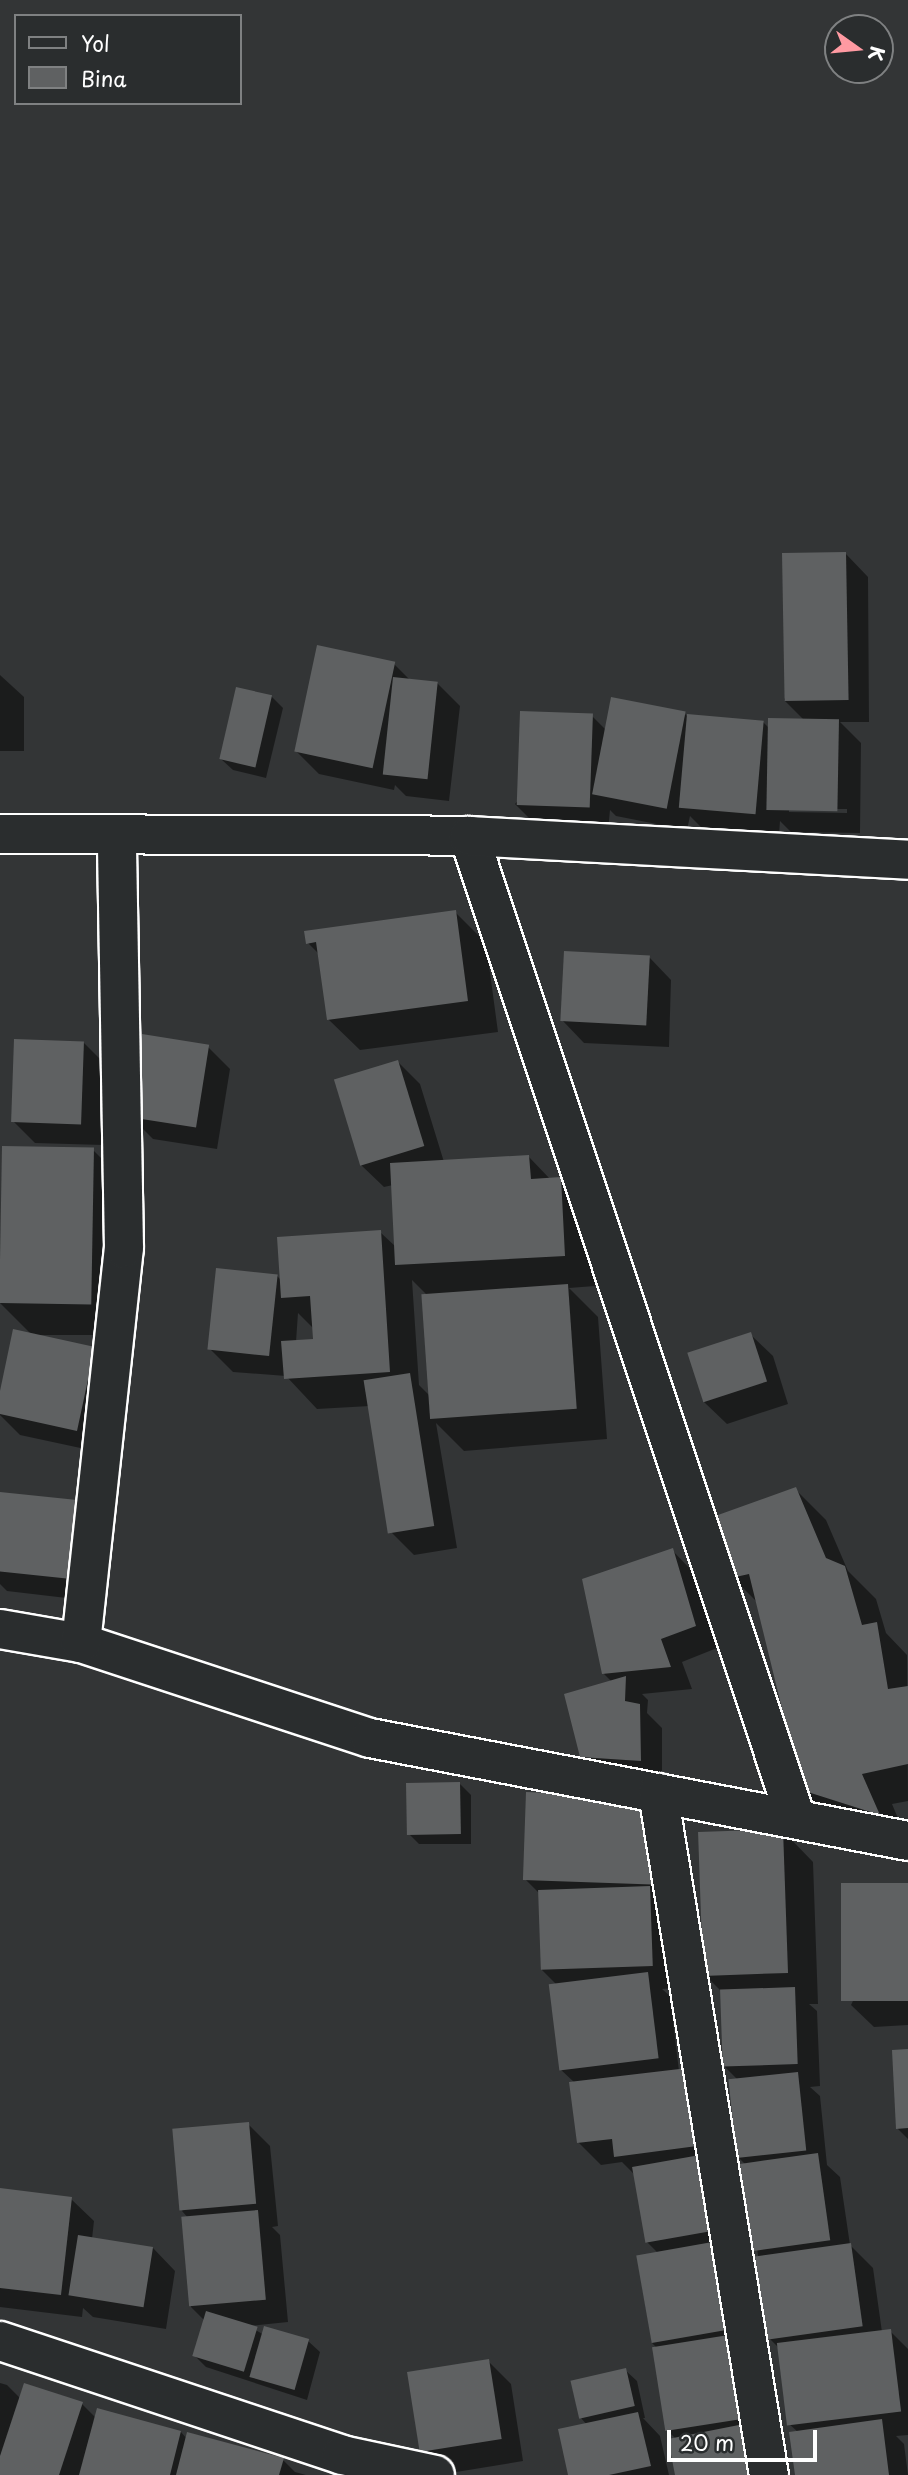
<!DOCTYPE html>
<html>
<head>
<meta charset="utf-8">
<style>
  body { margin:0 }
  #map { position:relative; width:908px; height:2475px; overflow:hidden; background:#333536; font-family:"Playpen Sans",sans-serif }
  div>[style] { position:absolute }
  .shadow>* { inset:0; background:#0007 }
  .building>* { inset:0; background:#5f6162; transform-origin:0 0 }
  .roads { filter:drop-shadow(2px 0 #fff) drop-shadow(-2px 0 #fff) drop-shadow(0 2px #fff) drop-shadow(0 -2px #fff) }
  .minor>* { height:38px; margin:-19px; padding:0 19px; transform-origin:19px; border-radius:19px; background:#2a2d2e }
  .secondary>* { height:38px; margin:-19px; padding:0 19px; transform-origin:19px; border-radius:19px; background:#2a2d2e }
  span { translate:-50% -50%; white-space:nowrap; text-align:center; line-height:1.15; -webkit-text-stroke:6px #2a2d2e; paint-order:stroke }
  .legend { position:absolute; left:14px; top:14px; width:228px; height:91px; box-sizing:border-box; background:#2a2d2e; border:2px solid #7f8182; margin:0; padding:9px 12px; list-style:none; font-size:21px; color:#fff }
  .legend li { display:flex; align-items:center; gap:14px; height:35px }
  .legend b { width:35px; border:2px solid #7f8182 }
  .north { position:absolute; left:824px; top:14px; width:70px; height:70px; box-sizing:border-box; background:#2a2d2e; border:2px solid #7f8182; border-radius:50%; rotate:105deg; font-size:19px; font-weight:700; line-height:28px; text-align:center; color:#fff }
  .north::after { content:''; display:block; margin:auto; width:24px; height:32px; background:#ff9aa2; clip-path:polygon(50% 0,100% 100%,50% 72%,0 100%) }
  .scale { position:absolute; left:667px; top:2430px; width:150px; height:32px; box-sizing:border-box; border:4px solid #fff; border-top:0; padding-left:9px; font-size:21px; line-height:24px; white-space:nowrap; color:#fff; -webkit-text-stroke:5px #2a2d2e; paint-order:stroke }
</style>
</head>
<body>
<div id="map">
  <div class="shadow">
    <div style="clip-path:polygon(evenodd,846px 554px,868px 577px,869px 722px,840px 722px,861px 743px,860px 833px,791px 832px,780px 821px,779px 835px,704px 830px,690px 816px,687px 830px,616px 816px,610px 810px,608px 831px,537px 826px,515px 804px,592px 716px,606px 730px,684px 713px,687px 716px,763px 722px,770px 729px,804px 720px,784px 700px,846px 554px,789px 809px,847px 809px,847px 813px,789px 812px,789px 809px)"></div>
    <div style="clip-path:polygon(394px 664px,411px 681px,437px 683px,460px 706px,449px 801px,406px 796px,395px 785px,394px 790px,319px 774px,297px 752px)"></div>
    <div style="clip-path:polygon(0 675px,24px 697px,24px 751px,0 751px)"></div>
    <div style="clip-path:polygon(271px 696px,283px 708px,266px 778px,233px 770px,221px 759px)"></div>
    <div style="clip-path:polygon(455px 912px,486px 943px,498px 1032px,360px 1050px,329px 1020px,320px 955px,308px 943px)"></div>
    <div style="clip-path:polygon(649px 957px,671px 980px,669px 1047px,584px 1043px,562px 1020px)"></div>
    <div style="clip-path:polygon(83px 1042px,106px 1065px,103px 1145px,35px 1143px,13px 1121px)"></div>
    <div style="clip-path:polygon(208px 1047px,230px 1069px,217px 1149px,153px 1139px,130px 1116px)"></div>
    <div style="clip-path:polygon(evenodd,398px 1062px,420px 1084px,444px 1162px,529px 1157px,551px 1180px,560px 1179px,591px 1210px,595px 1286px,569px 1288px,598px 1317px,607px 1439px,464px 1451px,436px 1423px,457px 1548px,414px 1555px,391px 1532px,370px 1406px,317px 1409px,286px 1376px,233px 1372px,210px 1349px,277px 1276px,281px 1280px,380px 1232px,396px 1247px,393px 1185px,384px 1187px,361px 1165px,398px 1062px,412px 1280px,429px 1297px,431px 1397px,419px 1385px,412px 1280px,398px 1062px,298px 1313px,314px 1329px,315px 1341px,296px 1342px,298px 1313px)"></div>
    <div style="clip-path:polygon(3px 1148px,93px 1150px,124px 1181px,121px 1335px,32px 1335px,0 1303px)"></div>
    <div style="clip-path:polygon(750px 1334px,773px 1356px,788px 1404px,727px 1424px,704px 1402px)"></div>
    <div style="clip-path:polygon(94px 1349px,99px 1452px,20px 1435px,0 1415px,0 1400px)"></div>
    <div style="clip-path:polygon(795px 1489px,826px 1520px,848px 1571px,876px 1599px,886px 1633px,907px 1655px,908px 1801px,892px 1804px,908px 1842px,825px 1818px,793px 1787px,789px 1730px,758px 1603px,732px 1577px)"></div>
    <div style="clip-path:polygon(0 1494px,92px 1601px,7px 1591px,0 1584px)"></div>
    <div style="clip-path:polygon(672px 1550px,694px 1573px,717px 1648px,682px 1662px,692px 1689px,642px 1694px,648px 1700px,647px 1713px,662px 1728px,662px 1783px,604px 1779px,582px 1756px,612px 1682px,604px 1674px)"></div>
    <div style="clip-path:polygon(460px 1784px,471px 1795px,471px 1844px,419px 1844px,408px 1833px)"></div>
    <div style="clip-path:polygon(654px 1798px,674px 1988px,662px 1989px,670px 1996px,679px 2071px,769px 2440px,677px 2475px,676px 2439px,667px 2430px,657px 2348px,652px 2343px,658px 2253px,647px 2242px,636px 2176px,622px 2162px,601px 2165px,578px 2142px,575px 2083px,560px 2069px,557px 1985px,542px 1970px,539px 1893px,525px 1879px)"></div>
    <div style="clip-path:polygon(783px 1831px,813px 1862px,818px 2004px,809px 2004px,817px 2011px,820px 2086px,810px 2087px,820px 2096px,827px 2165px,840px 2177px,850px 2245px,873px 2268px,882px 2332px,890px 2331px,908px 2349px,908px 2435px,896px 2436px,904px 2444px,908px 2475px,797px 2475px,798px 2432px,789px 2424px,780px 2349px,768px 2337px,747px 2166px,738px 2157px,738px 2080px,725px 2067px,722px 1992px,705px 1975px)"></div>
    <div style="clip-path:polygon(908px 1885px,908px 2025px,874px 2027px,851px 2005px)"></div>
    <div style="clip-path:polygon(908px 2051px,908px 2139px,897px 2128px)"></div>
    <div style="clip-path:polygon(248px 2124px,270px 2146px,278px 2226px,272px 2227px,280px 2235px,288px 2322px,249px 2326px,264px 2335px,308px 2341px,320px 2352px,307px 2400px,206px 2367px,195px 2356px,205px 2321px,191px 2307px,189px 2219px,182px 2211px)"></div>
    <div style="clip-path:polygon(0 2190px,71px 2199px,94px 2221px,92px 2239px,153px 2248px,175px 2271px,166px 2329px,93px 2317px,83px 2308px,82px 2317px,0 2307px)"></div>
    <div style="clip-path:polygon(488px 2361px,511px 2384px,523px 2461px,444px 2474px,421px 2451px)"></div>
    <div style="clip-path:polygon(625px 2370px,637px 2381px,645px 2418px,643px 2418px,660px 2436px,669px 2475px,570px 2475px,587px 2425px,581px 2418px)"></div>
    <div style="clip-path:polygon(0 2383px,7px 2385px,21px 2399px,82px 2404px,96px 2418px,181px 2432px,187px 2439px,283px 2460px,295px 2472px,306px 2475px,0 2475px)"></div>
  </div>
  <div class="building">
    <div style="left:846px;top:552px;width:148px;height:64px;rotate:89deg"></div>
    <div style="left:317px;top:645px;width:80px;height:109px;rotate:12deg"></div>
    <div style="left:393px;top:677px;width:45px;height:98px;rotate:6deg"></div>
    <div style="left:236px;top:687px;width:37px;height:74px;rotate:13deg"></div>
    <div style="left:611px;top:697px;width:76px;height:99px;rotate:11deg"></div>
    <div style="left:520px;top:711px;width:73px;height:94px;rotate:2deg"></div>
    <div style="left:687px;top:714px;width:77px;height:94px;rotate:5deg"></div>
    <div style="left:768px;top:718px;width:71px;height:92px;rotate:1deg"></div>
    <div style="clip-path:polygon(456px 910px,468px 1001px,327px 1020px,316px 942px,306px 944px,304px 931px)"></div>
    <div style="left:564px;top:951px;width:86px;height:70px;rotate:3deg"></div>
    <div style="left:142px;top:1034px;width:68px;height:84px;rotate:9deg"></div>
    <div style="left:14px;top:1039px;width:70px;height:83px;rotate:2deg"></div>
    <div style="left:398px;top:1060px;width:90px;height:67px;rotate:73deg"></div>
    <div style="left:2px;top:1146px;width:92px;height:157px;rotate:1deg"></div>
    <div style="clip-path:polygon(529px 1155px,531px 1179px,561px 1177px,565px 1256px,395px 1265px,390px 1163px)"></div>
    <div style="clip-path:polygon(381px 1230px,390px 1372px,284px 1379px,281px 1341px,313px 1339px,310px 1296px,281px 1298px,277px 1237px)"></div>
    <div style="left:216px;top:1268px;width:62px;height:82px;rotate:6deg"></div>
    <div style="left:568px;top:1284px;width:125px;height:147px;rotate:86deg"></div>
    <div style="clip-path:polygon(13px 1329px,95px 1347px,77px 1431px,0 1414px,0 1391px)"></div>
    <div style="left:751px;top:1332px;width:52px;height:67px;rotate:72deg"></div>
    <div style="left:410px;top:1373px;width:155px;height:47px;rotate:81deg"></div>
    <div style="clip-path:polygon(796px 1487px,826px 1558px,845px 1566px,862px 1625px,877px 1622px,888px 1689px,908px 1686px,908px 1764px,862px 1774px,880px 1815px,792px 1787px,778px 1735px,787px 1729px,749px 1574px,731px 1578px,718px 1515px)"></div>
    <div style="left:0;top:1492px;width:80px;height:79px;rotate:6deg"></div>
    <div style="clip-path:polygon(673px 1548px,696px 1626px,661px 1639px,671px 1667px,602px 1674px,582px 1579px)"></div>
    <div style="clip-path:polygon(626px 1676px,625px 1701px,640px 1704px,641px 1761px,580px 1757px,564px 1694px)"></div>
    <div style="left:460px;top:1782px;width:52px;height:54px;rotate:89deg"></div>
    <div style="left:526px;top:1792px;width:129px;height:88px;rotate:2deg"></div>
    <div style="left:783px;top:1829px;width:144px;height:85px;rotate:88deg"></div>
    <div style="left:908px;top:1883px;width:118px;height:67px;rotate:90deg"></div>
    <div style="left:650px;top:1886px;width:80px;height:112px;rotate:88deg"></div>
    <div style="left:648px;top:1972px;width:87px;height:100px;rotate:83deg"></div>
    <div style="left:795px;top:1987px;width:77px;height:75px;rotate:88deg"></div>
    <div style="clip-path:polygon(908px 2049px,908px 2128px,896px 2129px,892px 2050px)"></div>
    <div style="clip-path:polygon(688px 2068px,697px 2146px,614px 2157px,612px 2139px,577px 2143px,569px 2082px)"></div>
    <div style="left:798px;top:2072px;width:79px;height:70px;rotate:84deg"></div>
    <div style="left:249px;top:2122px;width:82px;height:77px;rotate:85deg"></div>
    <div style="left:818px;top:2153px;width:88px;height:79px;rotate:82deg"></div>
    <div style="left:700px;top:2155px;width:77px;height:69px;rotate:80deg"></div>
    <div style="clip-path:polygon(0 2188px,72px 2197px,61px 2295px,0 2288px)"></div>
    <div style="left:258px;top:2210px;width:90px;height:77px;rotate:85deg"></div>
    <div style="left:78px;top:2235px;width:76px;height:61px;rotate:9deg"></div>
    <div style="left:718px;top:2241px;width:89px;height:83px;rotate:80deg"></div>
    <div style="left:851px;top:2243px;width:84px;height:97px;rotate:82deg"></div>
    <div style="left:206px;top:2311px;width:54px;height:47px;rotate:17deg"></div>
    <div style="left:264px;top:2326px;width:47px;height:53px;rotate:16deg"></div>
    <div style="left:891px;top:2329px;width:83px;height:115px;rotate:83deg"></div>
    <div style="left:735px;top:2334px;width:85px;height:84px;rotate:81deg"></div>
    <div style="left:489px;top:2359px;width:81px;height:83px;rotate:81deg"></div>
    <div style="left:626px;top:2368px;width:39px;height:57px;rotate:77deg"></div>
    <div style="clip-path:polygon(24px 2383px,83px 2402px,59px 2475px,0 2475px,0 2456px)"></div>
    <div style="clip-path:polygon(97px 2408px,181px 2431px,170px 2475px,79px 2475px)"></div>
    <div style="clip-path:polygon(638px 2412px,651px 2466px,609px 2475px,568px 2475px,558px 2429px)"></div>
    <div style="clip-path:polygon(882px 2419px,889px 2475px,795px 2475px,789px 2432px)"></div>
    <div style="clip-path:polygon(749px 2423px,759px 2475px,675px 2475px,668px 2439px)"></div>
    <div style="clip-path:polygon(187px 2432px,284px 2458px,279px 2475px,176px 2475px)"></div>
  </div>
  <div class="roads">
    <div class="minor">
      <div style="left:469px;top:836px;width:1036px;rotate:71.6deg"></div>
      <div style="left:0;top:1629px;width:82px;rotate:9.8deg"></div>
      <div style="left:81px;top:1643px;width:304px;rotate:18.2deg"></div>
      <div style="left:370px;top:1738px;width:548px;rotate:10.84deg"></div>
      <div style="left:81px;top:1643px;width:397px;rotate:-83.8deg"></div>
      <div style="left:124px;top:1248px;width:413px;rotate:-91deg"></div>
      <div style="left:658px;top:1793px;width:691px;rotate:80.76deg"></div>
      <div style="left:0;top:2341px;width:360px;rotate:18.4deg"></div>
      <div style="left:342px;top:2455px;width:95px;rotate:12.1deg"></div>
    </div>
    <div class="secondary">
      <div style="left:0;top:834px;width:469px;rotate:0.2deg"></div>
      <div style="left:469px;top:836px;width:440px;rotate:3.1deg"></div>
    </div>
  </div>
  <ul class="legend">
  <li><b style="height:9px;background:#2a2d2e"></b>Yol</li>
  <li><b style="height:19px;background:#5f6162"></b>Bina</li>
  </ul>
  <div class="north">K</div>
  <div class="scale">20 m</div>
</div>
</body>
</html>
